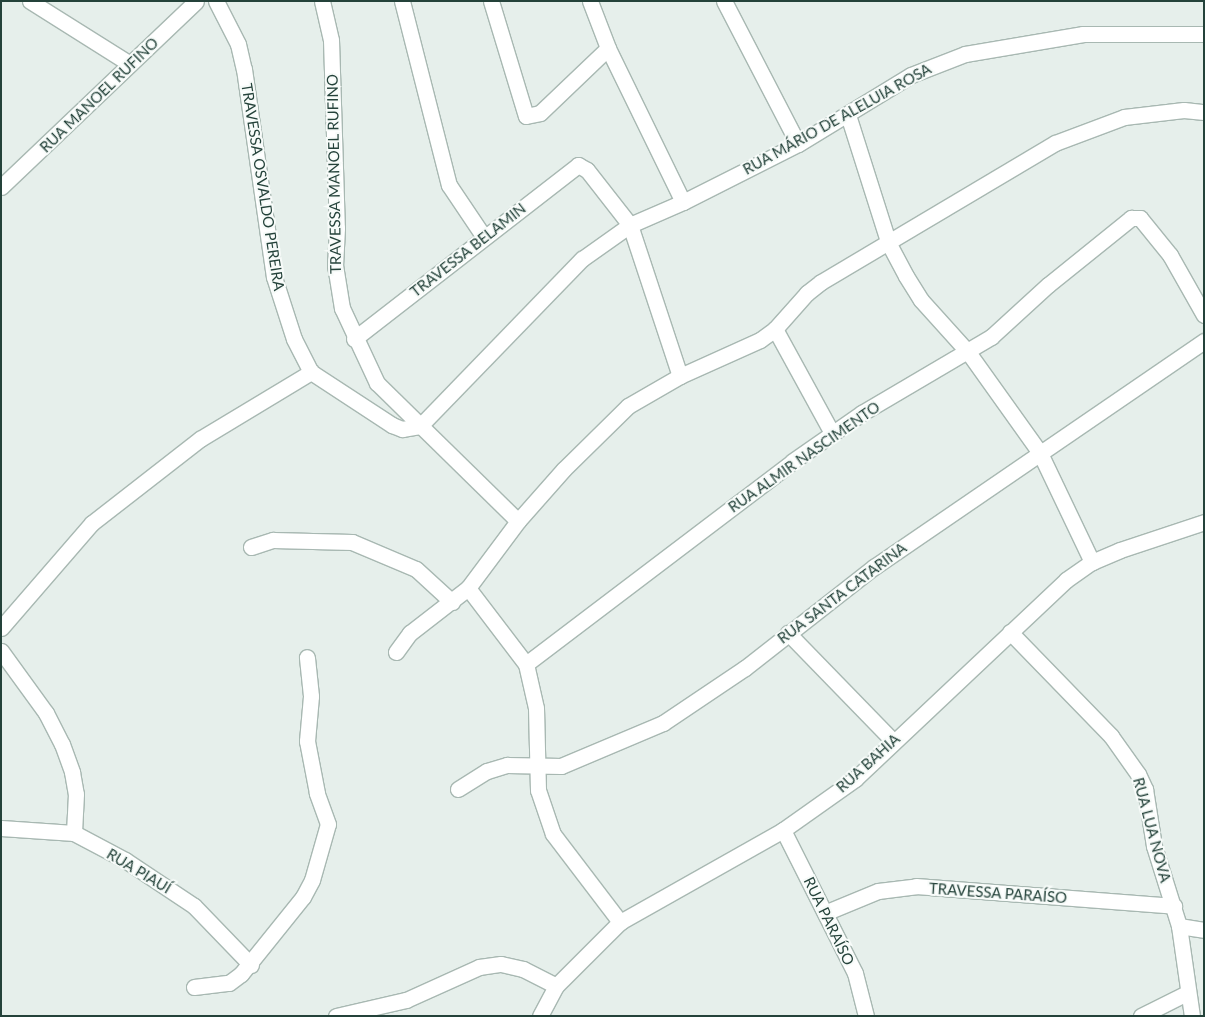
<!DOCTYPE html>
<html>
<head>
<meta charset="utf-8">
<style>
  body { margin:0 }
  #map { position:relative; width:1205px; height:1017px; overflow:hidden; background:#e6efeb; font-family:Lato,sans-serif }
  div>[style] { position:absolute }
  .roads { filter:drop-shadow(1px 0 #a8b8b2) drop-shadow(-1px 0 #a8b8b2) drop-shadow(0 1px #a8b8b2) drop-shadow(0 -1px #a8b8b2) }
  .street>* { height:15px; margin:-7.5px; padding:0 7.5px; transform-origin:7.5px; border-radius:7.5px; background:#fff }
  .secondary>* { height:15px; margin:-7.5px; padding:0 7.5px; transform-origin:7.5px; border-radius:7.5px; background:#fff }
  span { translate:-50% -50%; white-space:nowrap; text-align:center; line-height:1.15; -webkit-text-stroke:4px #f7fbf9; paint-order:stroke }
  .street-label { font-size:15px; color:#24423a }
  .frame { position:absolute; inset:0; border:2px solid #24423a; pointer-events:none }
</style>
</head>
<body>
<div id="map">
  <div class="roads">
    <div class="street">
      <div style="left:30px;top:1px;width:118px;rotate:32.2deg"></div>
      <div style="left:216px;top:1px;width:48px;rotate:62.9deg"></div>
      <div style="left:238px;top:44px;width:26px;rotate:77deg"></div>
      <div style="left:244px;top:69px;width:210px;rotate:81.8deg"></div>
      <div style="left:274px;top:277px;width:65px;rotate:72.1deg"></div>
      <div style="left:294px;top:339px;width:37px;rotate:63deg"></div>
      <div style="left:322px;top:1px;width:40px;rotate:77deg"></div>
      <div style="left:331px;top:40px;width:188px;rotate:88.2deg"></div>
      <div style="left:337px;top:228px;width:37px;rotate:93deg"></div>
      <div style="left:335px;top:265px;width:44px;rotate:80.8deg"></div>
      <div style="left:342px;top:308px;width:83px;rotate:65deg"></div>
      <div style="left:377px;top:383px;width:197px;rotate:44.4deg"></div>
      <div style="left:402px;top:1px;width:190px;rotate:75.7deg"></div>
      <div style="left:449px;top:185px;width:63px;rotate:56.1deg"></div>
      <div style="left:491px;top:1px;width:120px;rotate:73.1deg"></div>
      <div style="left:526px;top:116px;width:14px;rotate:-12deg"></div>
      <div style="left:540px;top:113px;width:94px;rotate:-43.7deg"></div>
      <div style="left:724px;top:1px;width:161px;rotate:62.6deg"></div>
      <div style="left:848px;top:115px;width:135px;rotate:72.4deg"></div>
      <div style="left:889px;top:244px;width:36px;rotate:62deg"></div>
      <div style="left:906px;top:276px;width:28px;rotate:58deg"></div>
      <div style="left:921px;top:300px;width:70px;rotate:47.9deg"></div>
      <div style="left:968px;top:352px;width:124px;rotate:54.5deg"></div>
      <div style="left:1040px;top:453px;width:121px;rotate:64.5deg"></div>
      <div style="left:683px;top:202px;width:129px;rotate:-26.8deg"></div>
      <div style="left:798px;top:144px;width:132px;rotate:-31.4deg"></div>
      <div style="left:911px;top:75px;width:58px;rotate:-21.3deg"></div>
      <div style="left:965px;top:54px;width:120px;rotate:-9.6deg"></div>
      <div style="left:1083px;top:34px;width:121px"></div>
      <div style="left:775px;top:329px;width:119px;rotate:61.3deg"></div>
      <div style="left:354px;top:339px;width:284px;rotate:-37.8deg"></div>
      <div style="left:578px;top:165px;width:10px;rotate:29deg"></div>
      <div style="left:587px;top:170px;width:70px;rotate:52deg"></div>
      <div style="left:630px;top:225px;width:159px;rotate:71.7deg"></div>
      <div style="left:251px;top:547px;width:23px;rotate:-18deg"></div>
      <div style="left:273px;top:540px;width:79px;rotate:1.5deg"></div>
      <div style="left:352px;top:542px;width:69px;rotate:22.9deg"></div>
      <div style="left:416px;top:569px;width:49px;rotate:42.5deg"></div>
      <div style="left:468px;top:588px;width:96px;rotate:52.7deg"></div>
      <div style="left:526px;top:664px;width:45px;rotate:77.2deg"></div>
      <div style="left:536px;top:708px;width:82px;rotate:88.6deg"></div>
      <div style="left:538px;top:790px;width:46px;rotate:71.2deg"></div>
      <div style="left:553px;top:834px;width:111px;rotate:52.7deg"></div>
      <div style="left:1px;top:628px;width:139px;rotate:-49.1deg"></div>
      <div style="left:92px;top:523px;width:137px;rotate:-37.9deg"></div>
      <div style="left:200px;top:439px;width:130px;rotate:-31.1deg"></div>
      <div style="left:311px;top:372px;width:97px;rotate:33.2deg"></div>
      <div style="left:392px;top:425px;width:11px;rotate:22deg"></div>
      <div style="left:402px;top:429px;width:18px;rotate:-9deg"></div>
      <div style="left:420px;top:426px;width:233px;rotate:-45.9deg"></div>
      <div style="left:582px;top:259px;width:59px;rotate:-35.3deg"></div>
      <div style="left:630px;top:225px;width:58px;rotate:-23.5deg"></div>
      <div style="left:683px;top:202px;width:171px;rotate:-116deg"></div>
      <div style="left:608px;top:48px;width:50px;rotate:-111deg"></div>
      <div style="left:1010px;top:632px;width:145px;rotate:45.8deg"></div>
      <div style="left:1111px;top:736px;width:47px;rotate:54.6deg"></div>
      <div style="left:1138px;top:774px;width:17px;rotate:65deg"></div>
      <div style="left:1145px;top:789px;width:58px;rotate:81deg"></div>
      <div style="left:1154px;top:846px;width:84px;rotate:72.6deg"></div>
      <div style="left:1179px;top:926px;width:91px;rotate:81.8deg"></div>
      <div style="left:788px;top:633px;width:151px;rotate:45.8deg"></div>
      <div style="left:1px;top:651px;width:77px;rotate:54deg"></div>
      <div style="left:46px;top:713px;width:35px;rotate:63deg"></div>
      <div style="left:62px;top:744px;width:30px;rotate:70deg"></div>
      <div style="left:72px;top:772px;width:22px;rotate:80deg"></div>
      <div style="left:76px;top:794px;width:39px;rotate:93deg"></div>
      <div style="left:396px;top:652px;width:24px;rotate:-54deg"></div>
      <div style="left:410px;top:633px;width:73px;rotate:-37.8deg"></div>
      <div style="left:468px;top:588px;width:84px;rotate:-53.3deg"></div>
      <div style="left:518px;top:521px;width:69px;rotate:-48.5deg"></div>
      <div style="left:564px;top:469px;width:90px;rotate:-44.5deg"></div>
      <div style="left:628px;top:406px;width:60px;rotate:-30deg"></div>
      <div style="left:680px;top:376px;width:88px;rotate:-24.2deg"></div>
      <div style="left:760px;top:340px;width:19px;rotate:-36deg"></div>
      <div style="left:775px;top:329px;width:48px;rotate:-48.4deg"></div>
      <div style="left:807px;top:293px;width:18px;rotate:-38deg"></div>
      <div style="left:821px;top:282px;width:272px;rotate:-30.7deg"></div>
      <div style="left:1055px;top:143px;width:74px;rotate:-20.6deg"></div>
      <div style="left:1124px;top:117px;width:60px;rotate:-6.7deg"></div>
      <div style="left:1184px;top:110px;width:20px;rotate:6deg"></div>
      <div style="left:526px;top:664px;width:335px;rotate:-37.2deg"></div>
      <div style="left:793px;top:461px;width:84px;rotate:-34.8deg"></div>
      <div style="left:862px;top:413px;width:150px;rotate:-30.5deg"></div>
      <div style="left:991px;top:337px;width:77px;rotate:-42.4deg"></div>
      <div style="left:1048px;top:285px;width:107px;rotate:-38.9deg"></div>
      <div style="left:1131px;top:218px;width:9px"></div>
      <div style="left:1140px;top:218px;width:48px;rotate:51deg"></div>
      <div style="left:1170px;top:255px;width:69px;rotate:60.5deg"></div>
      <div style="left:458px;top:789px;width:34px;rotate:-32deg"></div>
      <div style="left:487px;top:771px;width:21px;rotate:-17deg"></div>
      <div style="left:507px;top:765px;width:54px;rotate:1.1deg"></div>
      <div style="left:561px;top:766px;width:111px;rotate:-22.9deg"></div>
      <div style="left:663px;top:723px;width:99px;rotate:-33.9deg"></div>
      <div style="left:745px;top:668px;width:164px;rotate:-38.1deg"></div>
      <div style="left:874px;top:567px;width:400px;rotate:-34.4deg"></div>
      <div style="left:1px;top:828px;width:73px;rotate:3.9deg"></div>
      <div style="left:74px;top:833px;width:58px;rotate:27.9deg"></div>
      <div style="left:125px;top:860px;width:83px;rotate:33.7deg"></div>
      <div style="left:194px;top:906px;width:82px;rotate:46deg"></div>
      <div style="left:783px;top:830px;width:160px;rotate:63.3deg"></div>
      <div style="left:855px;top:973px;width:44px;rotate:75.7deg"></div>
      <div style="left:827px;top:912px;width:55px;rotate:-22.4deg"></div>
      <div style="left:878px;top:891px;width:38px;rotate:-7deg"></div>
      <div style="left:916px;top:886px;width:259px;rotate:4.4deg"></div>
      <div style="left:1179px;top:926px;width:25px;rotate:9deg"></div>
      <div style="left:194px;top:987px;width:35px;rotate:-7deg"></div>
      <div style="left:229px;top:983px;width:15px;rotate:-37deg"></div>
      <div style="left:241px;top:974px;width:99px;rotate:-51.2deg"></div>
      <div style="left:303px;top:897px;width:19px;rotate:-62deg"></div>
      <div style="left:312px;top:880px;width:58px;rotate:-74.1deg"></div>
      <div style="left:328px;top:824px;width:33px;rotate:-110deg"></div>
      <div style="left:317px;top:793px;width:53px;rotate:-100.9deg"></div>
      <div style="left:307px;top:741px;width:45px;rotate:-84.9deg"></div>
      <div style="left:311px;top:696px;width:39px;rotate:-96deg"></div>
      <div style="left:336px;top:1016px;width:72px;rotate:-12.9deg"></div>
      <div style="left:406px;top:1000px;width:80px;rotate:-24.3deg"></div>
      <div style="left:479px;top:967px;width:22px;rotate:-8deg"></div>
      <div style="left:501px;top:964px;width:23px;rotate:13deg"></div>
      <div style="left:523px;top:969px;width:37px;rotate:27deg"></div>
      <div style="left:540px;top:1016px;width:34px;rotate:-62deg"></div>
      <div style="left:556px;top:986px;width:91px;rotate:-45deg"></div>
      <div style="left:620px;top:922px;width:187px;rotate:-29.4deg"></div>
      <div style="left:783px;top:830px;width:88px;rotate:-35.3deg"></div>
      <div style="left:855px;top:779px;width:290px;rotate:-43.3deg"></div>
      <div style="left:1066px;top:580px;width:32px;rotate:-35deg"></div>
      <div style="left:1092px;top:562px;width:30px;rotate:-23deg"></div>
      <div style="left:1120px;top:550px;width:89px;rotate:-18.4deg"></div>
      <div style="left:1141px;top:1016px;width:51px;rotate:-26.6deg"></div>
    </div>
    <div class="secondary">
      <div style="left:1px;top:187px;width:269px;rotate:-43.6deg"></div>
    </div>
  </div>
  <div class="street-label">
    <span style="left:99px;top:95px;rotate:-44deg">RUA MANOEL RUFINO</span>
    <span style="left:837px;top:119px;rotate:-29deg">RUA MÁRIO DE ALELUIA ROSA</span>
    <span style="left:334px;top:174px;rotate:-91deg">TRAVESSA MANOEL RUFINO</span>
    <span style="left:263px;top:187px;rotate:81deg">TRAVESSA OSVALDO PEREIRA</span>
    <span style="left:468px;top:250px;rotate:-38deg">TRAVESSA BELAMIN</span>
    <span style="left:804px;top:457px;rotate:-35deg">RUA ALMIR NASCIMENTO</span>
    <span style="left:842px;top:593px;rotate:-37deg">RUA SANTA CATARINA</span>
    <span style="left:868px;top:763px;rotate:-42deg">RUA BAHIA</span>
    <span style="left:1152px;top:830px;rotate:75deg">RUA LUA NOVA</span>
    <span style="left:139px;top:871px;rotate:31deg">RUA PIAUÍ</span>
    <span style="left:998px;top:893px;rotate:4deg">TRAVESSA PARAÍSO</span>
    <span style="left:829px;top:921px;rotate:64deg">RUA PARAÍSO</span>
  </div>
  <div class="frame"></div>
</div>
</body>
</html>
